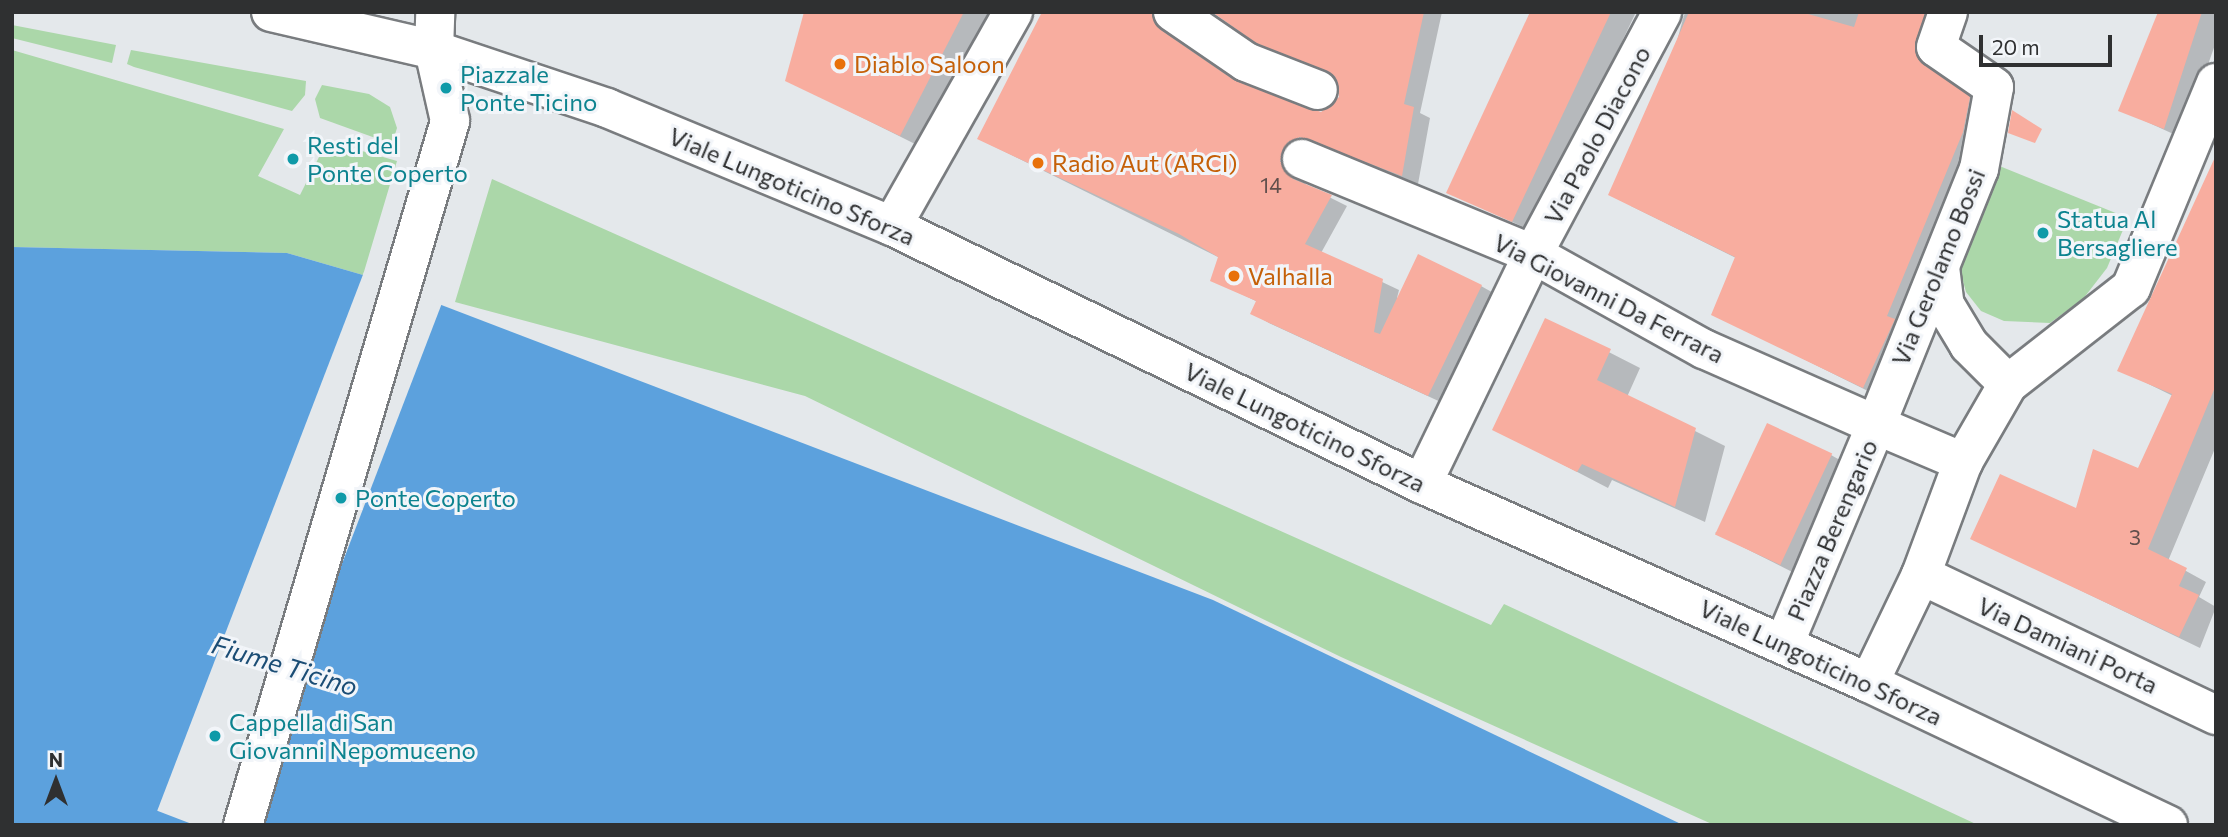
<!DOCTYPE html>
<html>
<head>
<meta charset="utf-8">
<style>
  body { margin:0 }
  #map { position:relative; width:2228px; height:837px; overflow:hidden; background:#e4e8eb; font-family:Commissioner,sans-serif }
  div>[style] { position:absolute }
  .green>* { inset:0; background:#abd7a9 }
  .water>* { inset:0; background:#5ca1dd }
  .pier>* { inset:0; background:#e4e8eb; transform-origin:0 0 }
  .shadow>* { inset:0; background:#0003 }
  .building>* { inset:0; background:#f8ad9f; transform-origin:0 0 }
  .roads { filter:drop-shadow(2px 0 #797c7f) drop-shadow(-2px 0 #797c7f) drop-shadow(0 2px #797c7f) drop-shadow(0 -2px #797c7f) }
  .street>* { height:38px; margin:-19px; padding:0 19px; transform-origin:19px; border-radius:19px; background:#fff }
  .secondary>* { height:38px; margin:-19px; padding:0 19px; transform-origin:19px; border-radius:19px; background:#fff }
  .dots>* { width:19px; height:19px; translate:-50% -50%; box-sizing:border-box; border:4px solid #f2f5f9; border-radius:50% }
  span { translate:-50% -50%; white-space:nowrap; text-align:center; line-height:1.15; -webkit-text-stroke:6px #f2f5f9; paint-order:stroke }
  .number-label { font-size:21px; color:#614f4c }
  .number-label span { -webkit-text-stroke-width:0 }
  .food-label { font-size:24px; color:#c56008 }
  .left { translate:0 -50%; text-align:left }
  .culture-label { font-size:24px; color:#0d838f }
  .street-label { font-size:24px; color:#2f3031 }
  .water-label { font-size:26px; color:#1b4d75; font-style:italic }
  .frame { position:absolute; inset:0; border:14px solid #2f3031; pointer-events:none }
  .north { position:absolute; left:21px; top:746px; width:70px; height:70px; -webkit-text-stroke:5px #f2f5f9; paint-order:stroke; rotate:0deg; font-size:19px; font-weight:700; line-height:28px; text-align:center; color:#2f3031 }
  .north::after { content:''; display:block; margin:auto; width:24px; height:32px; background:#2f3031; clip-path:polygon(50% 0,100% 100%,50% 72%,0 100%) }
  .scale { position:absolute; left:1979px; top:35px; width:133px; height:32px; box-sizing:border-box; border:4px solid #2f3031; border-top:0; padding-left:9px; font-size:21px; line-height:24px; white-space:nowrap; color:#2f3031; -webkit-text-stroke:5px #f2f5f9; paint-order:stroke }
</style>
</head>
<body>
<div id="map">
  <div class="green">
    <div style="clip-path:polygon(12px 25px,116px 45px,112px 63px,12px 38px)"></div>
    <div style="clip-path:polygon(12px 50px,284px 129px,258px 176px,300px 195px,327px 141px,397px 161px,363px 275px,287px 253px,12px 247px)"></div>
    <div style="clip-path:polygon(131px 50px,306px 81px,305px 95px,292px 111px,134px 67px,127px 64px)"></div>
    <div style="clip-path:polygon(322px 85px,369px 94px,390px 107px,397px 128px,392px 144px,320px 118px,315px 99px)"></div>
    <div style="clip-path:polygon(1997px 165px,2128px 218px,2107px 268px,2083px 299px,2050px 323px,2004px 321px,1981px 311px,1966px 292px,1960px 270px,1968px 232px)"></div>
    <div style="clip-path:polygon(492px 179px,1491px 625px,1504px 604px,1978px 825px,1714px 825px,1341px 657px,805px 396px,455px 302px)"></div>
  </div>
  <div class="water">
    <div style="clip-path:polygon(12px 247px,287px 253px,363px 275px,1213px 600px,1683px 825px,12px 825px)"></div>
  </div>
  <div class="pier">
    <div style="left:364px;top:272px;width:84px;height:577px;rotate:21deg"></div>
  </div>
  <div class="shadow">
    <div style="clip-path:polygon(806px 12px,992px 12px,923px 148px,787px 80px)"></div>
    <div style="clip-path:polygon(1044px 12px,1170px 12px,1167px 21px,1176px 41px,1239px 84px,1321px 114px,1340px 98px,1341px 85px,1331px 73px,1275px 51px,1215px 12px,1442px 12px,1420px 113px,1430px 118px,1418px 184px,1317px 146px,1296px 172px,1307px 186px,1347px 206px,1321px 253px,1399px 290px,1397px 298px,1481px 286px,1497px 295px,1445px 404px,1269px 323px,1252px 313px,1258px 302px,1212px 280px,1220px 258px,979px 139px)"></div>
    <div style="clip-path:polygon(1532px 12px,1636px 12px,1532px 231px,1448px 192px)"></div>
    <div style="clip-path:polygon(1685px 12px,1952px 12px,1935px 68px,1990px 110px,1884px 399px,1713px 314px,1736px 258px,1631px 206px)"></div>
    <div style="clip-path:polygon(2159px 12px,2216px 12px,2216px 42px,2182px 138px,2121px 110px)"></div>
    <div style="clip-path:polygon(2216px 161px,2216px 446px,2168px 561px,2206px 582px,2199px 597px,2216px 607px,2200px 648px,1972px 538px,2077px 511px,2139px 471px,2173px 396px,2120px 370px)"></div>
    <div style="clip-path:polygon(1546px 320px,1640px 368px,1627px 397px,1725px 446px,1705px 522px,1612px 480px,1608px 488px,1495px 429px)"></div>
    <div style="clip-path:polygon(1831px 455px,1861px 472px,1812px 582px,1715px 533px)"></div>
  </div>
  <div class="building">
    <div style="clip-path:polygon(804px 12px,964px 12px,900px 136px,785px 81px)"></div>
    <div style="clip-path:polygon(1042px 12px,1151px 12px,1161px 30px,1234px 80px,1321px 112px,1339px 97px,1335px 76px,1256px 43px,1212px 12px,1424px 12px,1404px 104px,1414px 107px,1402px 176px,1300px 137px,1288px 142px,1280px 161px,1293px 179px,1332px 195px,1305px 244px,1383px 279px,1374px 332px,1380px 334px,1418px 254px,1482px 285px,1428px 396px,1250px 314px,1256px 301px,1210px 281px,1218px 257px,1179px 234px,977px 139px)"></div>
    <div style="clip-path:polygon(1530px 12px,1611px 12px,1512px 222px,1446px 193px)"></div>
    <div style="clip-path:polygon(1689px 12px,1801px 12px,1854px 27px,1859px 12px,1925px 12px,1916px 55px,1970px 97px,1963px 132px,1887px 316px,1895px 319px,1863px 388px,1711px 315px,1735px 257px,1608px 195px)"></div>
    <div style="clip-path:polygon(2158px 12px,2202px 12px,2164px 129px,2118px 111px)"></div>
    <div style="clip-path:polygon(2012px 110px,2042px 129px,2035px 143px,2008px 133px)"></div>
    <div style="clip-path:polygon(2216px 155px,2216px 385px,2148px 549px,2187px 568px,2179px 586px,2199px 595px,2179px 637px,1970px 539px,2000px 474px,2076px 508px,2093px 449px,2138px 468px,2172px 394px,2117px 371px)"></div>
    <div style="clip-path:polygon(1545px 318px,1611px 349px,1597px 380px,1696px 428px,1675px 507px,1582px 464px,1577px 472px,1492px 430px)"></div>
    <div style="left:1767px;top:423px;width:72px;height:123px;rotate:25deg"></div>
  </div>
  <div class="roads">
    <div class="street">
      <div style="left:1173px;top:12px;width:88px;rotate:34.4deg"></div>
      <div style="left:1246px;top:62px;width:77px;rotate:21.3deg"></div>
      <div style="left:1302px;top:159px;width:250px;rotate:22.4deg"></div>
      <div style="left:1533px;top:254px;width:196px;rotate:29.1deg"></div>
      <div style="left:1704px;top:349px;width:188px;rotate:23.8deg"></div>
      <div style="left:1876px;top:425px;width:276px;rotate:-68.1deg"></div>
      <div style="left:1979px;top:169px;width:83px;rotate:-79.6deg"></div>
      <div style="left:1994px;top:87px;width:70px;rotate:-145.4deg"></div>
      <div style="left:1936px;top:47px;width:37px;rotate:-71deg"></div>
      <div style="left:892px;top:226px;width:246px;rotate:-60.5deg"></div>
      <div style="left:1940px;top:267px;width:38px;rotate:83deg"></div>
      <div style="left:1945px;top:305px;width:47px;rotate:59deg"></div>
      <div style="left:1969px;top:345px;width:55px;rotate:45deg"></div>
      <div style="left:1963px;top:462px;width:90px;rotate:-60deg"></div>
      <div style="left:2008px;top:384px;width:156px;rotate:-38deg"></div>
      <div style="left:2131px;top:288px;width:222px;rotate:-67.5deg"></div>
      <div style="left:1422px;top:484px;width:255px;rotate:-64.2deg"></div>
      <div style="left:1533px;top:254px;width:274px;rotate:-61.9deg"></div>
      <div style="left:1921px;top:575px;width:327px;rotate:25.4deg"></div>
      <div style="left:1784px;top:644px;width:238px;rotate:-67.2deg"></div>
      <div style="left:1876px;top:425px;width:95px;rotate:23deg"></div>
      <div style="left:1963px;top:462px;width:121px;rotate:110.4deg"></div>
      <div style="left:1921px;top:575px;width:120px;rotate:115.7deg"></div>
      <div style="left:243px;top:825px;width:734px;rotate:-73.61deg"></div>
      <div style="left:450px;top:121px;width:73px;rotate:-102.7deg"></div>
      <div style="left:434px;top:50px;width:38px;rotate:-88deg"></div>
    </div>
    <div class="secondary">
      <div style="left:271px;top:12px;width:167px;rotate:13.1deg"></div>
      <div style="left:434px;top:50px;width:182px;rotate:18.5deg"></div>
      <div style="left:607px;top:108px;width:308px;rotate:22.5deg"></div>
      <div style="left:892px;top:226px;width:589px;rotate:25.96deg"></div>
      <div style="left:1422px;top:484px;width:489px;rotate:24deg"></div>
      <div style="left:1869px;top:683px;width:331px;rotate:25.4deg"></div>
    </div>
  </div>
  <div class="dots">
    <div style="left:840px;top:64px;background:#e8710a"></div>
    <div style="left:446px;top:88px;background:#0f9aa8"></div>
    <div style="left:293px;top:159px;background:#0f9aa8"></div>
    <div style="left:1038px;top:163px;background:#e8710a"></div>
    <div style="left:2043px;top:233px;background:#0f9aa8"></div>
    <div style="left:1234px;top:276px;background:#e8710a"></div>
    <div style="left:341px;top:498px;background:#0f9aa8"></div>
    <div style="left:215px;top:736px;background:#0f9aa8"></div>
  </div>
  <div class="number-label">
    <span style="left:1271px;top:185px">14</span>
    <span style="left:2135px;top:537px">3</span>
  </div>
  <div class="food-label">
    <span class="left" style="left:854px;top:64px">Diablo Saloon</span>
    <span class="left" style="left:1052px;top:163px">Radio Aut (ARCI)</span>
    <span class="left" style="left:1248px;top:276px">Valhalla</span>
  </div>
  <div class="culture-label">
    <span class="left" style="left:460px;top:88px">Piazzale<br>Ponte Ticino</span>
    <span class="left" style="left:307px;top:159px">Resti del<br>Ponte Coperto</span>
    <span class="left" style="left:2057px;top:233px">Statua Al<br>Bersagliere</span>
    <span class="left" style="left:355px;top:498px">Ponte Coperto</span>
    <span class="left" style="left:229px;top:736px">Cappella di San<br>Giovanni Nepomuceno</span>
  </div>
  <div class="street-label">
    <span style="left:1597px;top:135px;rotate:-62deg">Via Paolo Diacono</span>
    <span style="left:792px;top:186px;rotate:23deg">Viale Lungoticino Sforza</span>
    <span style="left:1938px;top:267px;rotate:-68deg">Via Gerolamo Bossi</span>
    <span style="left:1609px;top:298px;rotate:27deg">Via Giovanni Da Ferrara</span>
    <span style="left:1305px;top:427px;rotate:26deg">Viale Lungoticino Sforza</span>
    <span style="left:1832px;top:530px;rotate:-67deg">Piazza Berengario</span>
    <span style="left:2068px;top:645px;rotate:25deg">Via Damiani Porta</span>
    <span style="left:1821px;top:662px;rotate:25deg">Viale Lungoticino Sforza</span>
  </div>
  <div class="water-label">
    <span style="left:285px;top:665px;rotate:17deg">Fiume Ticino</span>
  </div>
  <div class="frame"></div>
  <div class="north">N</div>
  <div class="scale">20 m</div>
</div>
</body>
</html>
